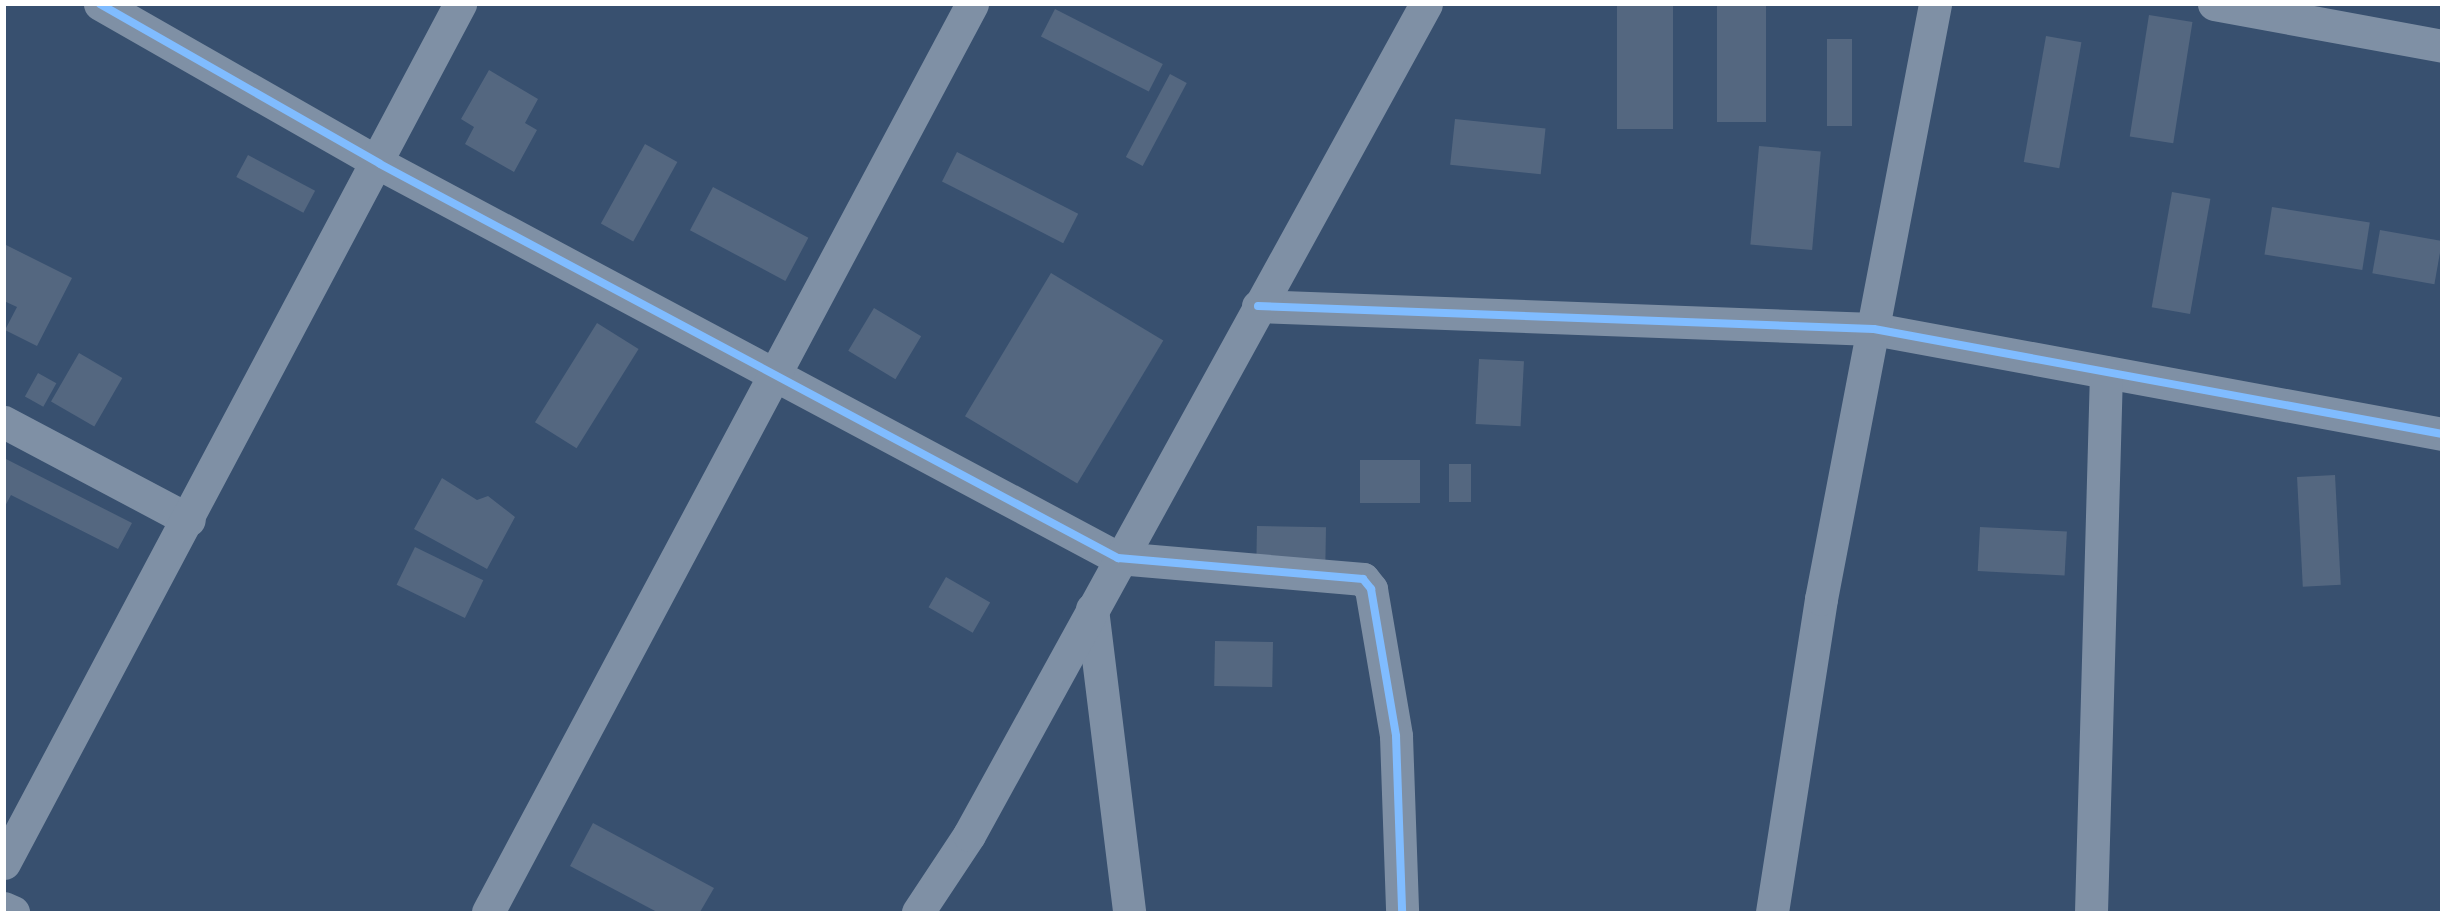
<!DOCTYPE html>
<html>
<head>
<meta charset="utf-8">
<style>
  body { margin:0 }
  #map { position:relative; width:2446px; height:917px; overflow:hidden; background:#38506f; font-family:Karla,sans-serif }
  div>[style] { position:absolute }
  .building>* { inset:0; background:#546780; transform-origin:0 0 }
  .minor>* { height:33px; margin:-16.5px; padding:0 16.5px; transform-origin:16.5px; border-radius:16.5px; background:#7f90a5 }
  .cycleway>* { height:8px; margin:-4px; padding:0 4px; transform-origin:4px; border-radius:4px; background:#80bcff }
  span { translate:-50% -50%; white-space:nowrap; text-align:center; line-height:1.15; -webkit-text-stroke:4.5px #224c85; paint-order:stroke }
  .frame { position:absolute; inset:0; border:6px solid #fff; pointer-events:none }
</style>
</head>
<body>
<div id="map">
  <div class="building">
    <div style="left:1617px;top:4px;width:56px;height:125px"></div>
    <div style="left:1717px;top:4px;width:49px;height:118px"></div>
    <div style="left:1055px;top:9px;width:121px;height:31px;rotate:27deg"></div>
    <div style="left:2149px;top:15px;width:44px;height:123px;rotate:9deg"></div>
    <div style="left:2046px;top:36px;width:36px;height:128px;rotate:10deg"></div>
    <div style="left:1827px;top:39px;width:25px;height:87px"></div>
    <div style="clip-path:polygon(489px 70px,538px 99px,525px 123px,537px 130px,514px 172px,465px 144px,474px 127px,461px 119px)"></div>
    <div style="left:1170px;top:74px;width:19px;height:94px;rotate:28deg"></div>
    <div style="left:1455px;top:119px;width:91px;height:46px;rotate:6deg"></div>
    <div style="left:645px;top:144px;width:37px;height:91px;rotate:29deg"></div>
    <div style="left:1759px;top:146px;width:62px;height:99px;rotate:5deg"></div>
    <div style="left:957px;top:152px;width:136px;height:33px;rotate:27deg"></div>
    <div style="left:248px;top:155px;width:76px;height:25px;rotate:28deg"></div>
    <div style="left:713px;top:187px;width:108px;height:49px;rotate:28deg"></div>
    <div style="left:2172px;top:192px;width:39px;height:117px;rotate:10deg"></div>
    <div style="left:2272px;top:207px;width:99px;height:48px;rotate:9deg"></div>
    <div style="left:2380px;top:230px;width:63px;height:44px;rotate:10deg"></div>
    <div style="clip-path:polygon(4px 244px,72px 278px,37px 346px,5px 330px,17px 307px,4px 301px)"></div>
    <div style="left:1051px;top:273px;width:131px;height:167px;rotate:31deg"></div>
    <div style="left:874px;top:308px;width:55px;height:50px;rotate:31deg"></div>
    <div style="left:597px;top:323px;width:49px;height:117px;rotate:32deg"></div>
    <div style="left:79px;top:353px;width:50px;height:56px;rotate:30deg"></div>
    <div style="left:1479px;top:359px;width:45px;height:65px;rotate:3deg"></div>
    <div style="left:38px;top:373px;width:21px;height:27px;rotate:29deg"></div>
    <div style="clip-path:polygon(4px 458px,132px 523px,118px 549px,11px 495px,4px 508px)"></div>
    <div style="left:1360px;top:460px;width:60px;height:43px"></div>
    <div style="left:1449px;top:464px;width:22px;height:38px"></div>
    <div style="left:2335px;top:475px;width:110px;height:38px;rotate:87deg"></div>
    <div style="clip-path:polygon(442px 478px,477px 500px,488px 496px,515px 517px,487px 569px,414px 529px)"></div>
    <div style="left:1257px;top:526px;width:69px;height:37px;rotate:1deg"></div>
    <div style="left:1980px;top:527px;width:87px;height:44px;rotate:3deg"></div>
    <div style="left:415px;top:547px;width:76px;height:42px;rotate:26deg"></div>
    <div style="left:946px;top:577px;width:51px;height:35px;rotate:30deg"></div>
    <div style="left:1215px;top:641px;width:58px;height:45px;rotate:1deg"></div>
    <div style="clip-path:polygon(593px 823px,714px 888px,700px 912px,657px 912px,570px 866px)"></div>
  </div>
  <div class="minor">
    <div style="left:100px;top:4px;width:322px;rotate:29.7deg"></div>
    <div style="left:380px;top:164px;width:837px;rotate:28.1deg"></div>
    <div style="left:1118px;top:558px;width:246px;rotate:4.9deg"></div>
    <div style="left:1363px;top:579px;width:13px;rotate:51deg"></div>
    <div style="left:1371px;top:589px;width:149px;rotate:80.3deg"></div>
    <div style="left:1396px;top:736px;width:176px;rotate:88deg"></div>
    <div style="left:2214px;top:4px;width:232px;rotate:10.4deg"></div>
    <div style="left:1258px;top:306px;width:616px;rotate:2.14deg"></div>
    <div style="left:1874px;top:329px;width:578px;rotate:10.47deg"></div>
    <div style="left:4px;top:422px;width:209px;rotate:27.9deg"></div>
    <div style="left:1092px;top:609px;width:305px;rotate:83deg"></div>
    <div style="left:4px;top:863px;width:973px;rotate:-62.04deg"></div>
    <div style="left:4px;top:908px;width:10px;rotate:24deg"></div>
    <div style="left:488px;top:912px;width:1029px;rotate:-61.94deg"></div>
    <div style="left:918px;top:912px;width:92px;rotate:-56.5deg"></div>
    <div style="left:969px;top:835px;width:948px;rotate:-61.19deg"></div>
    <div style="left:1772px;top:912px;width:317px;rotate:-81.1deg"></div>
    <div style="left:1821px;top:599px;width:606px;rotate:-79.15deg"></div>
    <div style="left:2091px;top:912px;width:540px;rotate:-88.41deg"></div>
  </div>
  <div class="cycleway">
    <div style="left:100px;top:4px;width:322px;rotate:29.7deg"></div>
    <div style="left:380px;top:164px;width:837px;rotate:28.1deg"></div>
    <div style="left:1118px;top:558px;width:246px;rotate:4.9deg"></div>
    <div style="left:1363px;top:579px;width:13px;rotate:51deg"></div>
    <div style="left:1371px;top:589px;width:149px;rotate:80.3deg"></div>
    <div style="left:1396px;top:736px;width:176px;rotate:88deg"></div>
    <div style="left:1258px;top:306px;width:616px;rotate:2.14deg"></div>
    <div style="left:1874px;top:329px;width:578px;rotate:10.47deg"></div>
  </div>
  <div class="frame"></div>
</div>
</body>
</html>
